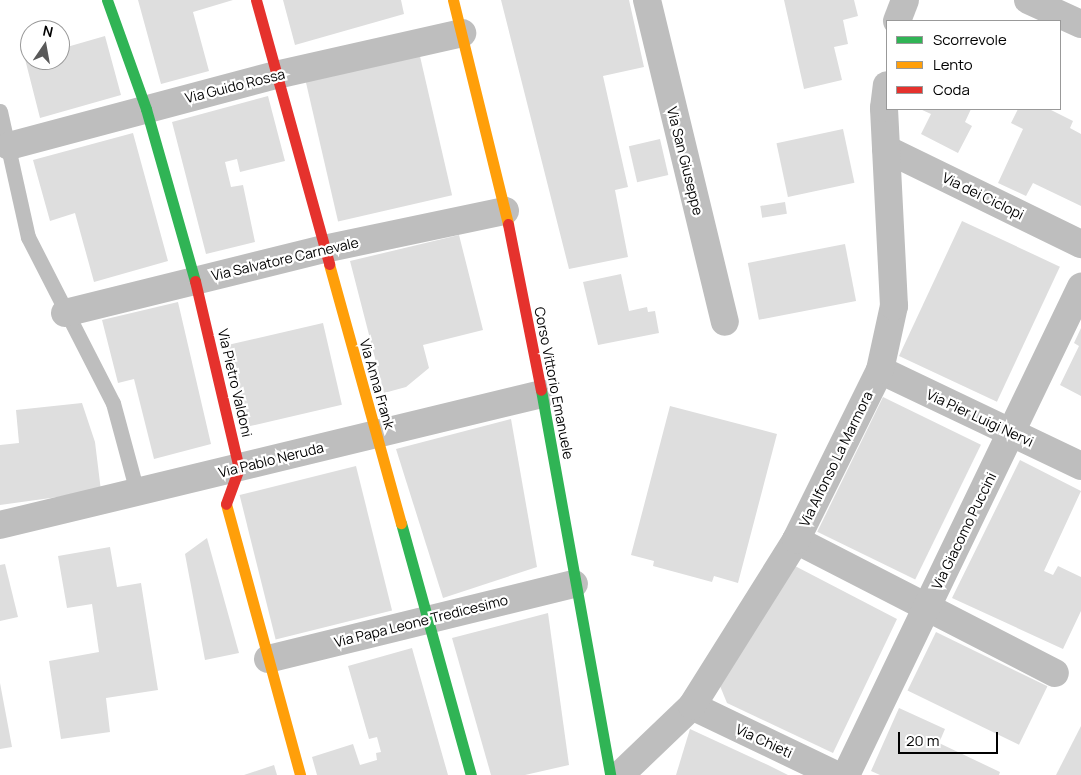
<!DOCTYPE html>
<html>
<head>
<meta charset="utf-8">
<style>
  body { margin:0 }
  #map { position:relative; width:1081px; height:775px; overflow:hidden; background:#fff; font-family:Manrope,sans-serif }
  div>[style] { position:absolute }
  .building>* { inset:0; background:#dedede; transform-origin:0 0 }
  .lane>* { height:15px; margin:-7.5px; padding:0 7.5px; transform-origin:7.5px; border-radius:7.5px; background:#bebebe }
  .street>* { height:28px; margin:-14px; padding:0 14px; transform-origin:14px; border-radius:14px; background:#bebebe }
  .fast>* { height:11px; margin:-5.5px; padding:0 5.5px; transform-origin:5.5px; border-radius:5.5px; background:#30b455 }
  .slow>* { height:11px; margin:-5.5px; padding:0 5.5px; transform-origin:5.5px; border-radius:5.5px; background:#ff9f0a }
  .jam>* { height:11px; margin:-5.5px; padding:0 5.5px; transform-origin:5.5px; border-radius:5.5px; background:#e5322d }
  span { translate:-50% -50%; white-space:nowrap; text-align:center; line-height:1.15; -webkit-text-stroke:4.5px #fff; paint-order:stroke }
  .street-label { font-size:14px; color:#000 }
  .legend { position:absolute; left:886px; top:20px; width:175px; height:90px; box-sizing:border-box; background:#fff; border:1px solid #999; margin:0; padding:6px 9px; list-style:none; font-size:15px; color:#000 }
  .legend li { display:flex; align-items:center; gap:10px; height:25px }
  .legend b { width:25px; border:1px solid #999 }
  .north { position:absolute; left:20px; top:20px; width:50px; height:50px; box-sizing:border-box; background:#fff; border:1px solid #999; border-radius:50%; rotate:12deg; font-size:14px; font-weight:700; line-height:20px; text-align:center; color:#000 }
  .north::after { content:''; display:block; margin:auto; width:18px; height:22px; background:#595959; clip-path:polygon(50% 0,100% 100%,50% 72%,0 100%) }
  .scale { position:absolute; left:898px; top:732px; width:100px; height:22px; box-sizing:border-box; border:2px solid #000; border-top:0; padding-left:6px; font-size:15px; line-height:18px; white-space:nowrap; color:#000; -webkit-text-stroke:4px #fff; paint-order:stroke }
</style>
</head>
<body>
<div id="map">
  <div class="building">
    <div style="clip-path:polygon(138px 0,233px 0,193px 12px,209px 71px,161px 84px)"></div>
    <div style="clip-path:polygon(283px 0,401px 0,404px 14px,295px 45px)"></div>
    <div style="clip-path:polygon(501px 0,629px 0,644px 67px,603px 76px,628px 187px,615px 190px,628px 257px,569px 269px)"></div>
    <div style="clip-path:polygon(784px 0,854px 0,858px 16px,843px 20px,848px 44px,834px 47px,842px 80px,804px 89px)"></div>
    <div style="clip-path:polygon(105px 36px,121px 95px,40px 118px,25px 59px,60px 60px,60px 49px)"></div>
    <div style="left:419px;top:52px;width:147px;height:117px;rotate:77deg"></div>
    <div style="clip-path:polygon(268px 96px,285px 161px,240px 172px,237px 159px,225px 162px,231px 187px,243px 185px,255px 242px,206px 254px,172px 122px)"></div>
    <div style="clip-path:polygon(920px 109px,971px 109px,965px 122px,972px 126px,958px 153px,921px 134px,931px 114px)"></div>
    <div style="clip-path:polygon(1018px 109px,1049px 109px,1073px 121px,1070px 128px,1081px 134px,1081px 206px,1033px 183px,1026px 196px,998px 183px,1023px 129px,1011px 123px)"></div>
    <div style="left:843px;top:129px;width:55px;height:68px;rotate:78deg"></div>
    <div style="clip-path:polygon(133px 133px,168px 261px,94px 282px,75px 213px,50px 221px,33px 160px)"></div>
    <div style="left:660px;top:139px;width:37px;height:32px;rotate:77deg"></div>
    <div style="left:785px;top:202px;width:12px;height:25px;rotate:81deg"></div>
    <div style="left:962px;top:221px;width:108px;height:149px;rotate:25deg"></div>
    <div style="clip-path:polygon(459px 235px,483px 330px,423px 345px,429px 368px,406px 387px,384px 393px,350px 261px)"></div>
    <div style="left:845px;top:244px;width:58px;height:99px;rotate:79deg"></div>
    <div style="clip-path:polygon(621px 274px,629px 311px,647px 307px,648px 312px,655px 311px,659px 333px,598px 345px,583px 282px)"></div>
    <div style="clip-path:polygon(178px 302px,211px 444px,154px 459px,134px 379px,118px 383px,102px 320px)"></div>
    <div style="left:323px;top:323px;width:84px;height:99px;rotate:77deg"></div>
    <div style="clip-path:polygon(1081px 328px,1081px 396px,1060px 385px,1079px 346px,1074px 343px)"></div>
    <div style="left:883px;top:397px;width:109px;height:150px;rotate:26deg"></div>
    <div style="clip-path:polygon(82px 403px,95px 442px,101px 491px,0 505px,0 445px,19px 443px,16px 410px)"></div>
    <div style="clip-path:polygon(670px 406px,777px 434px,738px 583px,714px 576px,712px 582px,653px 566px,654px 561px,631px 555px)"></div>
    <div style="clip-path:polygon(511px 419px,537px 567px,443px 598px,396px 449px)"></div>
    <div style="clip-path:polygon(1020px 460px,1081px 491px,1044px 571px,1053px 575px,1058px 566px,1081px 577px,1081px 611px,1063px 649px,952px 598px)"></div>
    <div style="left:356px;top:466px;width:149px;height:120px;rotate:76deg"></div>
    <div style="clip-path:polygon(207px 538px,239px 653px,205px 660px,185px 554px)"></div>
    <div style="clip-path:polygon(110px 547px,117px 587px,141px 583px,158px 690px,106px 698px,110px 732px,61px 739px,49px 661px,99px 652px,92px 604px,67px 608px,58px 556px)"></div>
    <div style="clip-path:polygon(5px 564px,18px 617px,0 621px,0 565px)"></div>
    <div style="clip-path:polygon(795px 566px,897px 619px,833px 753px,727px 703px,720px 686px)"></div>
    <div style="clip-path:polygon(548px 613px,569px 765px,525px 775px,491px 775px,452px 638px)"></div>
    <div style="left:936px;top:632px;width:124px;height:65px;rotate:26deg"></div>
    <div style="clip-path:polygon(412px 648px,448px 775px,317px 775px,312px 757px,353px 744px,360px 765px,377px 760px,376px 753px,381px 752px,377px 737px,369px 739px,348px 666px)"></div>
    <div style="clip-path:polygon(0 683px,12px 747px,0 749px)"></div>
    <div style="clip-path:polygon(899px 708px,945px 729px,939px 743px,1000px 772px,999px 775px,880px 775px,871px 771px)"></div>
    <div style="clip-path:polygon(1081px 726px,1081px 775px,1056px 775px)"></div>
    <div style="clip-path:polygon(690px 729px,768px 765px,788px 775px,676px 775px)"></div>
    <div style="clip-path:polygon(274px 765px,277px 775px,244px 775px)"></div>
  </div>
  <div class="lane">
    <div style="left:0;top:111px;width:129px;rotate:77.5deg"></div>
    <div style="left:28px;top:237px;width:186px;rotate:62.9deg"></div>
    <div style="left:113px;top:403px;width:92px;rotate:74.9deg"></div>
  </div>
  <div class="street">
    <div style="left:647px;top:0;width:331px;rotate:76.4deg"></div>
    <div style="left:1028px;top:0;width:58px;rotate:24.4deg"></div>
    <div style="left:897px;top:21px;width:22px;rotate:-69deg"></div>
    <div style="left:9px;top:146px;width:276px;rotate:-14.9deg"></div>
    <div style="left:276px;top:75px;width:191px;rotate:-12.7deg"></div>
    <div style="left:886px;top:149px;width:217px;rotate:26deg"></div>
    <div style="left:65px;top:313px;width:267px;rotate:-13.9deg"></div>
    <div style="left:324px;top:249px;width:185px;rotate:-11.9deg"></div>
    <div style="left:880px;top:370px;width:223px;rotate:25.5deg"></div>
    <div style="left:0;top:525px;width:558px;rotate:-13.59deg"></div>
    <div style="left:796px;top:540px;width:291px;rotate:27.2deg"></div>
    <div style="left:268px;top:659px;width:315px;rotate:-13.8deg"></div>
    <div style="left:692px;top:706px;width:160px;rotate:25.6deg"></div>
    <div style="left:620px;top:775px;width:100px;rotate:-43.8deg"></div>
    <div style="left:692px;top:706px;width:196px;rotate:-57.9deg"></div>
    <div style="left:796px;top:540px;width:190px;rotate:-63.7deg"></div>
    <div style="left:880px;top:370px;width:66px;rotate:-77.7deg"></div>
    <div style="left:894px;top:306px;width:198px;rotate:-92.9deg"></div>
    <div style="left:884px;top:108px;width:23px;rotate:-83deg"></div>
    <div style="left:846px;top:775px;width:542px;rotate:-64.29deg"></div>
  </div>
  <div class="fast">
    <div style="left:107px;top:0;width:116px;rotate:70.3deg"></div>
    <div style="left:146px;top:109px;width:179px;rotate:74.1deg"></div>
    <div style="left:541px;top:390px;width:391px;rotate:79.8deg"></div>
    <div style="left:401px;top:523px;width:262px;rotate:74.5deg"></div>
  </div>
  <div class="slow">
    <div style="left:453px;top:0;width:231px;rotate:76.2deg"></div>
    <div style="left:329px;top:264px;width:269px;rotate:74.5deg"></div>
    <div style="left:226px;top:504px;width:281px;rotate:74.7deg"></div>
  </div>
  <div class="jam">
    <div style="left:256px;top:0;width:274px;rotate:74.5deg"></div>
    <div style="left:508px;top:224px;width:169px;rotate:78.8deg"></div>
    <div style="left:195px;top:281px;width:192px;rotate:76.8deg"></div>
    <div style="left:239px;top:468px;width:38px;rotate:110deg"></div>
  </div>
  <div class="street-label">
    <span style="left:235px;top:86px;rotate:-14deg">Via Guido Rossa</span>
    <span style="left:685px;top:161px;rotate:76deg">Via San Giuseppe</span>
    <span style="left:983px;top:196px;rotate:26deg">Via dei Ciclopi</span>
    <span style="left:285px;top:259px;rotate:-13deg">Via Salvatore Carnevale</span>
    <span style="left:235px;top:383px;rotate:77deg">Via Pietro Valdoni</span>
    <span style="left:554px;top:383px;rotate:79deg">Corso Vittorio Emanuele</span>
    <span style="left:377px;top:384px;rotate:74deg">Via Anna Frank</span>
    <span style="left:980px;top:418px;rotate:25deg">Via Pier Luigi Nervi</span>
    <span style="left:836px;top:459px;rotate:-64deg">Via Alfonso La Marmora</span>
    <span style="left:271px;top:460px;rotate:-14deg">Via Pablo Neruda</span>
    <span style="left:964px;top:531px;rotate:-64deg">Via Giacomo Puccini</span>
    <span style="left:421px;top:621px;rotate:-14deg">Via Papa Leone Tredicesimo</span>
    <span style="left:764px;top:741px;rotate:25deg">Via Chieti</span>
  </div>
  <ul class="legend">
  <li><b style="height:6px;background:#30b455"></b>Scorrevole</li>
  <li><b style="height:6px;background:#ff9f0a"></b>Lento</li>
  <li><b style="height:6px;background:#e5322d"></b>Coda</li>
  </ul>
  <div class="north">N</div>
  <div class="scale">20 m</div>
</div>
</body>
</html>
